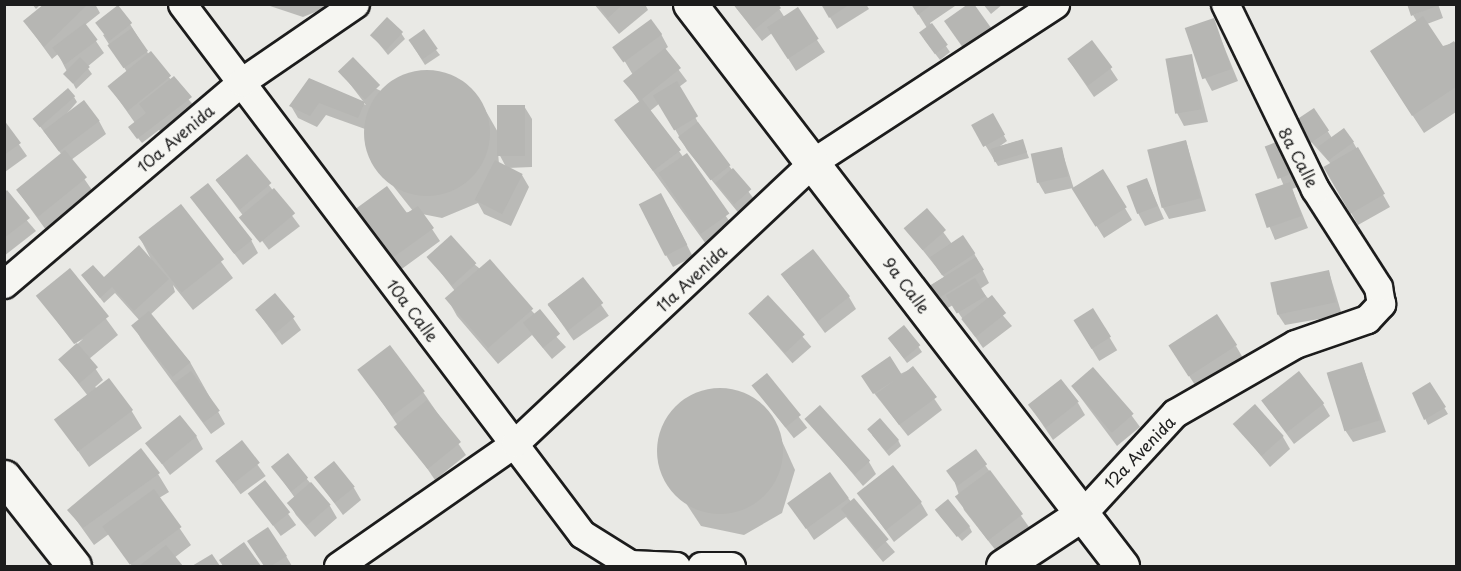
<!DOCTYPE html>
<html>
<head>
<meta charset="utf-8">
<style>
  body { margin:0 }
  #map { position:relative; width:1461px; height:571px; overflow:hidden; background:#e9e9e5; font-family:"Playpen Sans",sans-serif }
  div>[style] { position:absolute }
  .shadow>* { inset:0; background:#0003; transform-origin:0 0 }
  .building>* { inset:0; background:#b6b6b3; transform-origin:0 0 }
  .round { border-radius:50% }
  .roads { filter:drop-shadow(2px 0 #1c1c1c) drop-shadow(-2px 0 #1c1c1c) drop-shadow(0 2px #1c1c1c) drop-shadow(0 -2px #1c1c1c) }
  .street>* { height:27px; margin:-13.5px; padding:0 13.5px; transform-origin:13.5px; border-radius:13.5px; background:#f6f6f2 }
  .secondary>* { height:33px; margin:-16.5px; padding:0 16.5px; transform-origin:16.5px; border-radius:16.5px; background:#f6f6f2 }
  span { translate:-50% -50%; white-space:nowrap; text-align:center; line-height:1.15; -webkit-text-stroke:4.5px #f6f6f2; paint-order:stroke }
  .street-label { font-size:16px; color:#1c1c1c }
  .frame { position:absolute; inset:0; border:6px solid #1c1c1c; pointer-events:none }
</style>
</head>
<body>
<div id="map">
  <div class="shadow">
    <div style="clip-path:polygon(32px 4px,41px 4px,36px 9px)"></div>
    <div style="clip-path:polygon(46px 4px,95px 4px,100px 13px,85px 25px,104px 53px,87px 67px,92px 74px,76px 89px,58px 54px,52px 59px,25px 22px)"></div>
    <div style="clip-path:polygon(264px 4px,335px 4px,303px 17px)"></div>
    <div style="clip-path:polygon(594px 4px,645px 4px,648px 10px,619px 34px)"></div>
    <div style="clip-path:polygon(733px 4px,776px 4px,785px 18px,797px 10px,825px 52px,796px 71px,772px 33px,762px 41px)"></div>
    <div style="clip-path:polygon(822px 4px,866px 4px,869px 9px,837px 29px)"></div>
    <div style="clip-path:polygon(912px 4px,955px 6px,930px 23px,950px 52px,940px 60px,924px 39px,927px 28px)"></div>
    <div style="clip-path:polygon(983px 4px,1003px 4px,991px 14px)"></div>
    <div style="clip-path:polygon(1438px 4px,1443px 18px,1427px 24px,1443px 48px,1454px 41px,1456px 45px,1456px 112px,1424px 133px,1379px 64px,1417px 22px,1413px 15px)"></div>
    <div style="clip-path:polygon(1213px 20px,1238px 81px,1212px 91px,1205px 78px)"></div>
    <div style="clip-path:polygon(130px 24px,149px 55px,198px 110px,165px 137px,159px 130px,142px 143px,134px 133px,135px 123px,109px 86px,127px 72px,103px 35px)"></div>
    <div style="clip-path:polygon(401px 33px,405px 39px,388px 55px,371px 34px)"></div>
    <div style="clip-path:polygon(661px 34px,668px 47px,664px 50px,687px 81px,679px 87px,702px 130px,757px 203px,741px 216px,687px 150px,660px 103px,650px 111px,738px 233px,711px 251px,616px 120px,640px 103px,625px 81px,633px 75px,621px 55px)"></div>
    <div style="clip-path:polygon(413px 46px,436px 50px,440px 55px,425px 65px)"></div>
    <div style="clip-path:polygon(1191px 55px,1208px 122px,1184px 126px,1177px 113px)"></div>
    <div style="clip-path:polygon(1068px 59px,1110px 68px,1118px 80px,1094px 97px)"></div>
    <div style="clip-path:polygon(evenodd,340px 71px,381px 91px,406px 75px,448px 75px,483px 106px,499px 134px,524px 106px,532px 119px,532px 167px,507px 168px,522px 175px,529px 187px,511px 226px,484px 214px,478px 203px,442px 218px,422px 214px,440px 241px,399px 271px,363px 222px,413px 211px,370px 157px,368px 121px,365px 129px,326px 115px,317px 127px,298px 118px,291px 106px,310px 80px,366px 105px,340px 71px,498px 152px,506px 167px,499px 164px,498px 152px)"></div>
    <div style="clip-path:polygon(74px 97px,77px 102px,63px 118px,99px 121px,106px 134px,71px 160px,92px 190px,46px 230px,17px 190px,62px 155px,35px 120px)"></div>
    <div style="clip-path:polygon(1314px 110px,1332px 138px,1353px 142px,1390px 207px,1358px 225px,1325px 167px,1331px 164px,1304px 134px)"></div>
    <div style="clip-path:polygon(992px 115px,1007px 141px,1000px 146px,1022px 140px,1029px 158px,998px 166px,973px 125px)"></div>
    <div style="clip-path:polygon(4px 123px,27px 156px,5px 172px)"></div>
    <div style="clip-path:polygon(1186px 141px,1206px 211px,1169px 219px,1162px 206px)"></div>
    <div style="clip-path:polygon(1267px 147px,1305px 184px,1292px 189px,1308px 228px,1275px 240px,1257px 196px,1284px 186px)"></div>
    <div style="clip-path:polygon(1061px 148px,1074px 189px,1103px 171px,1132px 220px,1104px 238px,1073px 188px,1045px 194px,1038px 182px)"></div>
    <div style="left:247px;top:156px;width:88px;height:39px;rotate:53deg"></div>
    <div style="clip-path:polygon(1147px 180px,1164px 219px,1145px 226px,1138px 213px)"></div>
    <div style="clip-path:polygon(4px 194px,36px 231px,4px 256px)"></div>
    <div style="clip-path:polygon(192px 198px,251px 240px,258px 253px,243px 265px)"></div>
    <div style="clip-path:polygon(180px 206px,233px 278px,193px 310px,173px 285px,175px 292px,150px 315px,190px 362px,225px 424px,211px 434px,141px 339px,134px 326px,140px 321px,115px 293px,104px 303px,83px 276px,107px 284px,153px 263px,140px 238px)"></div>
    <div style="clip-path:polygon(668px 207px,693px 257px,673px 267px,666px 255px)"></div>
    <div style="clip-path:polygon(927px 210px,952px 244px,974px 253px,989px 283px,980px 289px,1012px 326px,983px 348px,953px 305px,946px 309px,931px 285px,944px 277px,906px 229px)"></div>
    <div style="clip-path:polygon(428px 256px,474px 264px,531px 310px,566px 347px,552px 359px,532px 335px,498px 364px,457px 316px,447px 298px,455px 291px)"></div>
    <div style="clip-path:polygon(70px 270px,118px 335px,89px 359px,103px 380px,95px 387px,131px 410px,142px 428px,89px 467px,56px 419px,88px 396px,60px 360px,83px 339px,74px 344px,38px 296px)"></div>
    <div style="clip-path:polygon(1329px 272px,1342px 315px,1285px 325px,1277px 313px)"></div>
    <div style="clip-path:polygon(782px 275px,849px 297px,856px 309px,825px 333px)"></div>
    <div style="left:583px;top:279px;width:45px;height:43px;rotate:55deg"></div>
    <div style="left:768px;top:297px;width:66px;height:25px;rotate:49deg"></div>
    <div style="left:1093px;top:310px;width:47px;height:21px;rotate:59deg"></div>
    <div style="clip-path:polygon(257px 311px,293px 318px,301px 330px,282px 345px)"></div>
    <div style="clip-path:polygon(893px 344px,918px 346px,922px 352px,907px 363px)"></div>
    <div style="clip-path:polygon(1236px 346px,1243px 358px,1197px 388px,1178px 359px)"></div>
    <div style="clip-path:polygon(1362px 364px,1386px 432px,1353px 442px,1345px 430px)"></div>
    <div style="clip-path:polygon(913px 368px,942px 410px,908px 436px,870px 388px)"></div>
    <div style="clip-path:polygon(360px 370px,423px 392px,466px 455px,435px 480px)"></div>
    <div style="left:766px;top:375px;width:67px;height:17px;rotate:52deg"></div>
    <div style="clip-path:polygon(1430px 384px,1448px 414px,1428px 425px,1414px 394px)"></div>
    <div style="clip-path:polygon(1072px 386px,1121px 401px,1140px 427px,1117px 446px)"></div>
    <div style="clip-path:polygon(707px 391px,750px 398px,772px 419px,795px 470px,782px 513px,744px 535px,701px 526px,662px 467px,665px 426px,682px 403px)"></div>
    <div style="clip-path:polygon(1263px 402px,1323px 404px,1330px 416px,1294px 444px)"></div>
    <div style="clip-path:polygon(1078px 403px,1085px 415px,1053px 440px,1030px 406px)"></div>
    <div style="clip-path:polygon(807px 419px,869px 462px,876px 474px,863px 486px)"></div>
    <div style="clip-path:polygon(1235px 424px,1283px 437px,1290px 449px,1270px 467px)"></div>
    <div style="clip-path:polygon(872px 435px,898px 440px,901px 446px,889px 456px)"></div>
    <div style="clip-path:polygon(196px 436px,203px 449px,170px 475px,147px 443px)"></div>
    <div style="left:241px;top:442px;width:42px;height:31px;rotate:54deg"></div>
    <div style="clip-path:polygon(985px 465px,1029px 527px,997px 552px,964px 510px,955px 483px)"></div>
    <div style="clip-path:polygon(273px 467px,306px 478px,330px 506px,337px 518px,315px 537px,296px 515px,289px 503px,295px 498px)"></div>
    <div style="clip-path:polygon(158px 474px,169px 492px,159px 498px,191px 545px,174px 558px,181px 566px,132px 566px,109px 534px,94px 545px,69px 510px)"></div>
    <div style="clip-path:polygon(316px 478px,354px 488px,361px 500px,343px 515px)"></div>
    <div style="left:265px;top:482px;width:53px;height:19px;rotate:54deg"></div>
    <div style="clip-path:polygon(859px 494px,921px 503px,928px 515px,894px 542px)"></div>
    <div style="clip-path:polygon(848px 498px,895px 552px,883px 562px,846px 517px,814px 540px,790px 504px)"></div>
    <div style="clip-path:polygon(940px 516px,969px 526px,972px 532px,962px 541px)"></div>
    <div style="clip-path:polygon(256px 554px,286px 556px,292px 566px,265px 566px)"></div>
  </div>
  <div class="building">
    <div style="clip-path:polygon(44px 4px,88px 4px,44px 47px,23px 21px)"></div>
    <div style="clip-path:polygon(597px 4px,623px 4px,608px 18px)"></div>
    <div style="clip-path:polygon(733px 4px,778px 4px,781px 8px,754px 30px)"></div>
    <div style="clip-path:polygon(821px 4px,850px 4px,829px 18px)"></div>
    <div style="clip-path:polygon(911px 4px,932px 4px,918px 15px)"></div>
    <div style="clip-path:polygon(968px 4px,974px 4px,994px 32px,966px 52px,944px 21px)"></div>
    <div style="clip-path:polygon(1407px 4px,1439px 4px,1439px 5px,1411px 16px)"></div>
    <div style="left:118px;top:5px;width:23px;height:29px;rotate:52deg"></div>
    <div style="left:798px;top:7px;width:38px;height:37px;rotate:57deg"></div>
    <div style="clip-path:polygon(1423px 16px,1443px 46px,1456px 42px,1456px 87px,1412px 116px,1370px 51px)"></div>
    <div style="left:387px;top:17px;width:22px;height:25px;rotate:43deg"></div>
    <div style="left:1214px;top:18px;width:54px;height:31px;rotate:71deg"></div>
    <div style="left:651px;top:19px;width:19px;height:48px;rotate:54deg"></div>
    <div style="left:85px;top:23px;width:21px;height:41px;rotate:53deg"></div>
    <div style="left:932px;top:23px;width:27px;height:16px;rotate:54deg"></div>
    <div style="left:132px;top:28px;width:28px;height:30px;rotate:55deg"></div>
    <div style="left:424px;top:29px;width:24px;height:19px;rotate:55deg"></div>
    <div style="left:1092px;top:40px;width:34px;height:31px;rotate:53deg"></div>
    <div style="clip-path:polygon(665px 48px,681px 68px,642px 99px,681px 150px,653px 171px,614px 120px,640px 101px,623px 81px)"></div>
    <div style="left:151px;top:51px;width:32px;height:56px;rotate:51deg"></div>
    <div style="left:1192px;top:54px;width:56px;height:27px;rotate:80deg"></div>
    <div style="left:80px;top:57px;width:14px;height:24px;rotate:45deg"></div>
    <div style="left:353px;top:57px;width:39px;height:21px;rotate:46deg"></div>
    <div class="round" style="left:364px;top:70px;width:126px;height:126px"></div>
    <div style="clip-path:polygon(174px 76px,192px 97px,137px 139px,128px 127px,146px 113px,139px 104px)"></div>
    <div style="clip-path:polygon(309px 78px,365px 102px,358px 118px,319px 103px,310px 116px,289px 106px)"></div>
    <div style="left:677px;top:81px;width:41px;height:28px;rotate:59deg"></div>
    <div style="left:68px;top:88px;width:11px;height:47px;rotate:49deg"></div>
    <div style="left:84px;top:100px;width:26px;height:51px;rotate:53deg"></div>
    <div style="left:497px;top:105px;width:28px;height:51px"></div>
    <div style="left:1314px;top:108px;width:27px;height:23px;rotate:56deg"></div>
    <div style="left:993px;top:113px;width:25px;height:25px;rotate:61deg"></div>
    <div style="clip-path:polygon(4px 120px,21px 143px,4px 155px)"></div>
    <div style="left:698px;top:122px;width:54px;height:25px;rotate:53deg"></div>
    <div style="left:1344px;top:128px;width:17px;height:32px;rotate:54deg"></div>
    <div style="left:1286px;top:138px;width:35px;height:23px;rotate:68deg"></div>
    <div style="left:1023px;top:139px;width:14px;height:34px;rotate:73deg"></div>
    <div style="left:1186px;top:140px;width:60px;height:40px;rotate:76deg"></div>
    <div style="left:1062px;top:147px;width:30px;height:32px;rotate:78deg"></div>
    <div style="left:1358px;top:147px;width:54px;height:40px;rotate:60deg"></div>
    <div style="left:65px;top:150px;width:35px;height:63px;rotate:51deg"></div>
    <div style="left:687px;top:153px;width:74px;height:35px;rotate:55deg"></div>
    <div style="left:247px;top:154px;width:38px;height:41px;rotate:50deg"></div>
    <div style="left:495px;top:160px;width:31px;height:45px;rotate:27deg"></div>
    <div style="left:733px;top:168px;width:28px;height:23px;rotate:49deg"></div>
    <div style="left:1103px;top:169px;width:45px;height:37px;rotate:58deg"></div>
    <div style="left:1147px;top:178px;width:30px;height:22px;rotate:69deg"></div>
    <div style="left:1290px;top:182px;width:36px;height:37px;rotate:71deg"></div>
    <div style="left:208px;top:183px;width:72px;height:23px;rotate:52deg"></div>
    <div style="clip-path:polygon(387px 186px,407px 213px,418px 206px,434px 228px,391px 259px,354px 210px)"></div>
    <div style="left:274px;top:188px;width:33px;height:46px;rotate:50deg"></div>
    <div style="clip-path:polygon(7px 190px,30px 218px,4px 238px,4px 193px)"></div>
    <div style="left:661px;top:193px;width:58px;height:25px;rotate:63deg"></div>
    <div style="left:181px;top:204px;width:70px;height:54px;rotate:52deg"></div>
    <div style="left:927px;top:208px;width:29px;height:31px;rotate:49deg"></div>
    <div style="left:451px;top:235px;width:38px;height:33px;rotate:48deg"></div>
    <div style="left:963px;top:235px;width:22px;height:40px;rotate:56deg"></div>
    <div style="clip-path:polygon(139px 245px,169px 279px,134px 311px,112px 287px,100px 298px,81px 275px,93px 265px,104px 277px)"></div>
    <div style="left:813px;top:249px;width:60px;height:41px;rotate:52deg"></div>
    <div style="left:976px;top:257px;width:15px;height:54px;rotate:58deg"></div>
    <div style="left:490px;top:259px;width:66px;height:60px;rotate:49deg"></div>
    <div style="left:70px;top:268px;width:62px;height:44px;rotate:51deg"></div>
    <div style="left:1329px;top:270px;width:33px;height:60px;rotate:78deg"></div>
    <div style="left:583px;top:277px;width:33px;height:45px;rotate:52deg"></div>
    <div style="left:975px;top:278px;width:21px;height:34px;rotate:59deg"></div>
    <div style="left:275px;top:293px;width:31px;height:26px;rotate:50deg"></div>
    <div style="left:768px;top:295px;width:54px;height:27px;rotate:47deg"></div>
    <div style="left:992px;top:295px;width:23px;height:39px;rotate:52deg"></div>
    <div style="left:1093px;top:308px;width:34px;height:23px;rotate:58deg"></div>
    <div style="left:540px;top:309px;width:32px;height:22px;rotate:51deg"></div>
    <div style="left:149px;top:311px;width:66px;height:23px;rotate:51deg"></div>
    <div style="left:1217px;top:314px;width:37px;height:58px;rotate:57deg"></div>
    <div style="left:904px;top:325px;width:26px;height:21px;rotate:51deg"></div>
    <div style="left:77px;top:343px;width:32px;height:25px;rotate:49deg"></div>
    <div style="left:390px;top:345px;width:58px;height:41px;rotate:53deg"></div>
    <div style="clip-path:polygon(890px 356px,902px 375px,913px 366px,937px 397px,899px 425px,876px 394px,895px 380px,873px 394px,861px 376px)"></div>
    <div style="left:1362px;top:362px;width:61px;height:37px;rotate:73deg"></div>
    <div style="left:1093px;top:367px;width:62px;height:29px;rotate:49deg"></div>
    <div style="left:191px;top:371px;width:49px;height:20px;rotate:54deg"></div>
    <div style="left:1299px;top:371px;width:41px;height:48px;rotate:52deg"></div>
    <div style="left:767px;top:373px;width:54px;height:20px;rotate:51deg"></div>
    <div style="left:109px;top:378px;width:40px;height:69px;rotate:53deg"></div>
    <div style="left:1061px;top:379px;width:29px;height:42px;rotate:52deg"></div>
    <div style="clip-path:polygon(1430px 382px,1446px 407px,1424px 420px,1412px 393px)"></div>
    <div class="round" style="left:657px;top:388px;width:126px;height:126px"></div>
    <div style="left:427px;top:400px;width:54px;height:43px;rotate:51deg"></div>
    <div style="left:1255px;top:404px;width:43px;height:30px;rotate:48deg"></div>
    <div style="left:820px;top:405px;width:75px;height:21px;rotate:48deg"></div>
    <div style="left:180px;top:415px;width:27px;height:45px;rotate:51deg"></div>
    <div style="left:880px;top:418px;width:29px;height:17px;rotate:49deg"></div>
    <div style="left:242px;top:440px;width:29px;height:34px;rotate:52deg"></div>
    <div style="clip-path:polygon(141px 448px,160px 473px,83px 528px,67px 510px)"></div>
    <div style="left:976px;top:449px;width:19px;height:37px;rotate:54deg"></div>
    <div style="left:288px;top:453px;width:32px;height:22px;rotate:51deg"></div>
    <div style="left:334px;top:461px;width:33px;height:26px;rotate:51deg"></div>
    <div style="left:893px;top:465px;width:47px;height:46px;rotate:52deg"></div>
    <div style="left:990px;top:470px;width:55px;height:44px;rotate:53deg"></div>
    <div style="left:830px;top:472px;width:32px;height:53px;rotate:54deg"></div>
    <div style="left:265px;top:480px;width:41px;height:22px;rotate:52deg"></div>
    <div style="left:311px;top:482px;width:30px;height:32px;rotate:49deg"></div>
    <div style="left:154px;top:489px;width:47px;height:64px;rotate:54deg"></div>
    <div style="left:854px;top:498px;width:54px;height:17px;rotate:50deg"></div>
    <div style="left:948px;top:499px;width:35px;height:17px;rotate:51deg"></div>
    <div style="clip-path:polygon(268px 527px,287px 556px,271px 566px,264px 566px,247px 541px)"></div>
    <div style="clip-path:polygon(244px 542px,261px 566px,223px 566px,219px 560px)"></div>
    <div style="clip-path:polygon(166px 545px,183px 566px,139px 566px)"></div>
    <div style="clip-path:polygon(212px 554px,220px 566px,192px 566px)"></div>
  </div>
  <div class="roads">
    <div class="street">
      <div style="left:182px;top:4px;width:664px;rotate:52.96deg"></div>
      <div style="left:582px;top:534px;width:57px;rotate:32deg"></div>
      <div style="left:630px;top:564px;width:46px;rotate:2.5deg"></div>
      <div style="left:4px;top:284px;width:311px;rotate:-40.4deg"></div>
      <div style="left:241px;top:82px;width:138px;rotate:-34.4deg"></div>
      <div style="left:1082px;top:514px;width:137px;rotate:-47.4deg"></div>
      <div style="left:1175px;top:413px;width:138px;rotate:-29.9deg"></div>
      <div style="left:1295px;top:344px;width:76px;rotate:-19.1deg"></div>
      <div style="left:1367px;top:319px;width:21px;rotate:-47deg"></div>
      <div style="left:1381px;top:304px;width:17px;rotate:-100deg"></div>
      <div style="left:1378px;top:287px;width:117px;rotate:-122.7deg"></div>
      <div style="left:1315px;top:189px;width:206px;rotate:-115.9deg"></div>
      <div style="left:338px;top:566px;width:216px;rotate:-34.8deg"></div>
      <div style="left:515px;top:443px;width:410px;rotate:-43.3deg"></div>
      <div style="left:813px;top:162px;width:289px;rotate:-33.1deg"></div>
      <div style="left:701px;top:566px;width:30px"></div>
    </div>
    <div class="secondary">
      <div style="left:690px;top:4px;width:709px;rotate:52.45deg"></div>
      <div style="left:4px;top:477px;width:113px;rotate:51.8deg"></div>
      <div style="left:1003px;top:566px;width:95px;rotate:-33.4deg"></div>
    </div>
  </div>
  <div class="street-label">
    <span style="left:175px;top:138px;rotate:-40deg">10a Avenida</span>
    <span style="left:1299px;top:157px;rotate:62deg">8a Calle</span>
    <span style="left:691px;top:278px;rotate:-43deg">11a Avenida</span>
    <span style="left:907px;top:285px;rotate:53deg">9a Calle</span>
    <span style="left:413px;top:310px;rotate:53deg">10a Calle</span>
    <span style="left:1139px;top:452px;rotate:-46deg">12a Avenida</span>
  </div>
  <div class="frame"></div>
</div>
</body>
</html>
